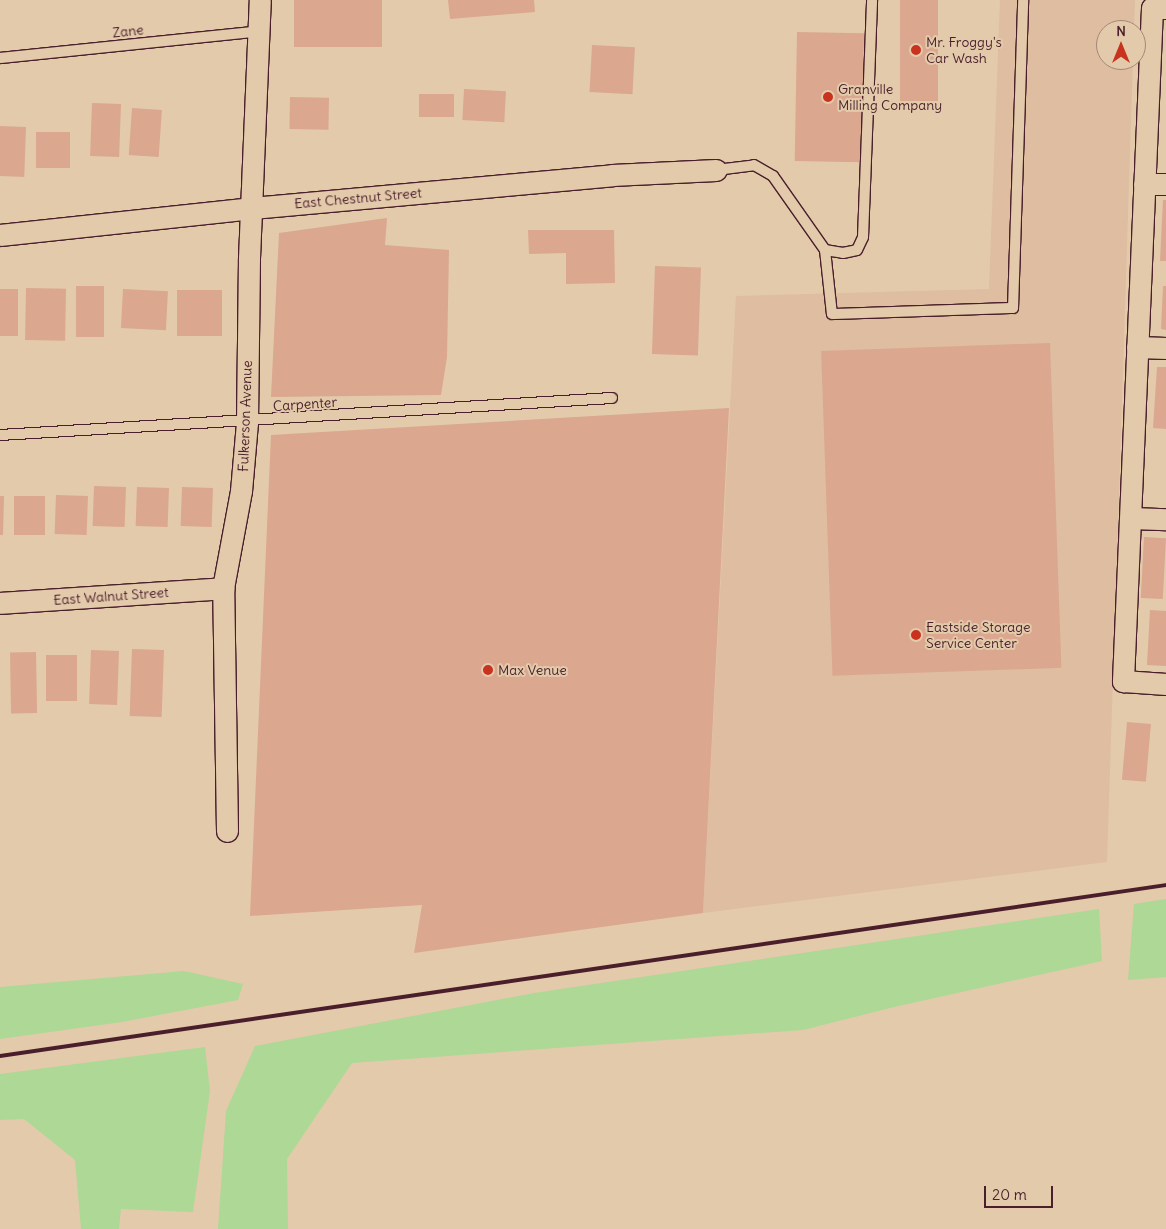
<!DOCTYPE html>
<html>
<head>
<meta charset="utf-8">
<style>
  body { margin:0 }
  #map { position:relative; width:1166px; height:1229px; overflow:hidden; background:#e3caab; font-family:Delius,sans-serif }
  div>[style] { position:absolute }
  .built>* { inset:0; background:#debda1 }
  .green>* { inset:0; background:#aed895 }
  .building>* { inset:0; background:#dba78f; transform-origin:0 0 }
  .roads { filter:drop-shadow(1px 0 #4a1f2b) drop-shadow(-1px 0 #4a1f2b) drop-shadow(0 1px #4a1f2b) drop-shadow(0 -1px #4a1f2b) }
  .service>* { height:10px; margin:-5px; padding:0 5px; transform-origin:5px; border-radius:5px; background:#e3caab }
  .minor>* { height:21px; margin:-10.5px; padding:0 10.5px; transform-origin:10.5px; border-radius:10.5px; background:#e3caab }
  .rail>* { height:4px; margin:-2px; padding:0 2px; transform-origin:2px; border-radius:2px; background:#4a1f2b }
  .dots>* { width:14px; height:14px; translate:-50% -50%; box-sizing:border-box; border:2px solid #e3caab; border-radius:50% }
  span { translate:-50% -50%; white-space:nowrap; text-align:center; line-height:1.15; -webkit-text-stroke:4px #e3caab; paint-order:stroke }
  .street-label { font-size:14px; color:#4a1f2b }
  .poi-label { font-size:14px; color:#4a1f2b }
  .left { translate:0 -50%; text-align:left }
  .north { position:absolute; left:1096px; top:20px; width:50px; height:50px; box-sizing:border-box; background:#e3caab; border:1px solid #a68678; border-radius:50%; rotate:0deg; font-size:14px; font-weight:700; line-height:20px; text-align:center; color:#4a1f2b }
  .north::after { content:''; display:block; margin:auto; width:18px; height:22px; background:#c8321e; clip-path:polygon(50% 0,100% 100%,50% 72%,0 100%) }
  .scale { position:absolute; left:984px; top:1186px; width:69px; height:22px; box-sizing:border-box; border:2px solid #4a1f2b; border-top:0; padding-left:6px; font-size:15px; line-height:18px; white-space:nowrap; color:#4a1f2b; -webkit-text-stroke:4px #e3caab; paint-order:stroke }
</style>
</head>
<body>
<div id="map">
  <div class="built">
    <div style="clip-path:polygon(1000px 0,1135px 0,1134px 30px,1106px 30px,1106px 60px,1133px 60px,1107px 862px,703px 913px,736px 296px,989px 289px)"></div>
  </div>
  <div class="green">
    <div style="clip-path:polygon(1166px 899px,1166px 977px,1128px 980px,1134px 904px)"></div>
    <div style="clip-path:polygon(1099px 909px,1102px 961px,894px 1007px,803px 1030px,352px 1063px,287px 1159px,288px 1229px,218px 1229px,226px 1111px,255px 1046px,534px 993px)"></div>
    <div style="clip-path:polygon(184px 971px,243px 984px,238px 1000px,122px 1022px,0 1039px,0 987px)"></div>
    <div style="clip-path:polygon(205px 1047px,210px 1091px,193px 1212px,121px 1209px,119px 1229px,81px 1229px,75px 1160px,24px 1119px,0 1120px,0 1074px)"></div>
  </div>
  <div class="building">
    <div style="left:294px;top:0;width:88px;height:47px"></div>
    <div style="clip-path:polygon(448px 0,534px 0,535px 12px,450px 19px)"></div>
    <div style="left:900px;top:0;width:38px;height:101px"></div>
    <div style="left:797px;top:32px;width:67px;height:129px;rotate:1deg"></div>
    <div style="left:592px;top:45px;width:43px;height:47px;rotate:3deg"></div>
    <div style="left:464px;top:89px;width:42px;height:31px;rotate:3deg"></div>
    <div style="left:419px;top:94px;width:35px;height:23px"></div>
    <div style="left:290px;top:97px;width:39px;height:32px;rotate:1deg"></div>
    <div style="left:92px;top:103px;width:29px;height:53px;rotate:2deg"></div>
    <div style="left:132px;top:108px;width:30px;height:47px;rotate:4deg"></div>
    <div style="left:0;top:126px;width:26px;height:50px;rotate:2deg"></div>
    <div style="left:36px;top:132px;width:34px;height:36px"></div>
    <div style="clip-path:polygon(1163px 200px,1166px 200px,1166px 261px,1160px 261px)"></div>
    <div style="clip-path:polygon(387px 218px,385px 245px,449px 250px,447px 357px,441px 395px,271px 397px,279px 233px)"></div>
    <div style="clip-path:polygon(528px 230px,614px 230px,615px 283px,566px 284px,566px 253px,529px 254px)"></div>
    <div style="left:655px;top:266px;width:46px;height:88px;rotate:2deg"></div>
    <div style="left:76px;top:286px;width:28px;height:51px"></div>
    <div style="clip-path:polygon(1163px 286px,1166px 286px,1166px 330px,1161px 329px)"></div>
    <div style="left:26px;top:288px;width:40px;height:52px;rotate:1deg"></div>
    <div style="left:0;top:289px;width:18px;height:47px"></div>
    <div style="left:123px;top:289px;width:45px;height:39px;rotate:3deg"></div>
    <div style="left:177px;top:290px;width:45px;height:46px"></div>
    <div style="left:1050px;top:343px;width:325px;height:229px;rotate:88deg"></div>
    <div style="clip-path:polygon(1157px 367px,1166px 367px,1166px 429px,1153px 428px)"></div>
    <div style="clip-path:polygon(729px 408px,703px 913px,414px 953px,422px 905px,250px 916px,271px 435px)"></div>
    <div style="left:94px;top:486px;width:32px;height:40px;rotate:2deg"></div>
    <div style="left:137px;top:487px;width:32px;height:39px;rotate:2deg"></div>
    <div style="left:182px;top:487px;width:31px;height:39px;rotate:2deg"></div>
    <div style="left:56px;top:495px;width:32px;height:39px;rotate:2deg"></div>
    <div style="clip-path:polygon(0 496px,4px 496px,3px 535px,0 535px)"></div>
    <div style="left:14px;top:496px;width:31px;height:39px"></div>
    <div style="left:1144px;top:537px;width:22px;height:61px;rotate:3deg"></div>
    <div style="clip-path:polygon(1150px 610px,1166px 611px,1166px 666px,1147px 665px)"></div>
    <div style="left:132px;top:649px;width:32px;height:67px;rotate:2deg"></div>
    <div style="left:91px;top:650px;width:28px;height:54px;rotate:2deg"></div>
    <div style="left:36px;top:652px;width:61px;height:26px;rotate:89deg"></div>
    <div style="left:46px;top:655px;width:31px;height:46px"></div>
    <div style="left:1127px;top:722px;width:24px;height:58px;rotate:5deg"></div>
  </div>
  <div class="roads">
    <div class="service">
      <div style="left:0;top:58px;width:261px;rotate:-5.9deg"></div>
      <div style="left:716px;top:170px;width:38px;rotate:-7deg"></div>
      <div style="left:754px;top:165px;width:22px;rotate:30deg"></div>
      <div style="left:773px;top:176px;width:90px;rotate:54.9deg"></div>
      <div style="left:825px;top:250px;width:18px;rotate:9deg"></div>
      <div style="left:843px;top:253px;width:14px;rotate:-12deg"></div>
      <div style="left:857px;top:250px;width:14px;rotate:-65deg"></div>
      <div style="left:863px;top:237px;width:237px;rotate:-87.8deg"></div>
      <div style="left:825px;top:250px;width:64px;rotate:83.8deg"></div>
      <div style="left:832px;top:314px;width:181px;rotate:-1.9deg"></div>
      <div style="left:1013px;top:308px;width:308px;rotate:-88.1deg"></div>
      <div style="left:0;top:435px;width:613px;rotate:-3.46deg"></div>
    </div>
    <div class="minor">
      <div style="left:1166px;top:8px;width:14px;rotate:180deg"></div>
      <div style="left:1152px;top:8px;width:674px;rotate:92.47deg"></div>
      <div style="left:1123px;top:681px;width:43px;rotate:4deg"></div>
      <div style="left:1144px;top:184px;width:22px"></div>
      <div style="left:0;top:235px;width:253px;rotate:-6.1deg"></div>
      <div style="left:252px;top:208px;width:362px;rotate:-5.2deg"></div>
      <div style="left:612px;top:175px;width:104px;rotate:-2.8deg"></div>
      <div style="left:1137px;top:347px;width:29px;rotate:2deg"></div>
      <div style="left:1131px;top:518px;width:35px;rotate:2deg"></div>
      <div style="left:0;top:603px;width:224px;rotate:-3.8deg"></div>
      <div style="left:227px;top:831px;width:243px;rotate:-90.9deg"></div>
      <div style="left:223px;top:588px;width:99px;rotate:-79.5deg"></div>
      <div style="left:241px;top:491px;width:69px;rotate:-85deg"></div>
      <div style="left:247px;top:422px;width:164px;rotate:-89.3deg"></div>
      <div style="left:249px;top:258px;width:258px;rotate:-87.6deg"></div>
    </div>
  </div>
  <div class="rail">
    <div style="left:0;top:1056px;width:1178px;rotate:-8.34deg"></div>
  </div>
  <div class="dots">
    <div style="left:916px;top:50px;background:#c8321e"></div>
    <div style="left:828px;top:97px;background:#c8321e"></div>
    <div style="left:916px;top:635px;background:#c8321e"></div>
    <div style="left:488px;top:670px;background:#c8321e"></div>
  </div>
  <div class="street-label">
    <span style="left:128px;top:31px;rotate:-6deg">Zane</span>
    <span style="left:358px;top:198px;rotate:-5deg">East Chestnut Street</span>
    <span style="left:305px;top:404px;rotate:-4deg">Carpenter</span>
    <span style="left:245px;top:416px;rotate:-88deg">Fulkerson Avenue</span>
    <span style="left:111px;top:596px;rotate:-4deg">East Walnut Street</span>
  </div>
  <div class="poi-label">
    <span class="left" style="left:926px;top:50px">Mr. Froggy's<br>Car Wash</span>
    <span class="left" style="left:838px;top:97px">Granville<br>Milling Company</span>
    <span class="left" style="left:926px;top:635px">Eastside Storage<br>Service Center</span>
    <span class="left" style="left:498px;top:670px">Max Venue</span>
  </div>
  <div class="north">N</div>
  <div class="scale">20 m</div>
</div>
</body>
</html>
